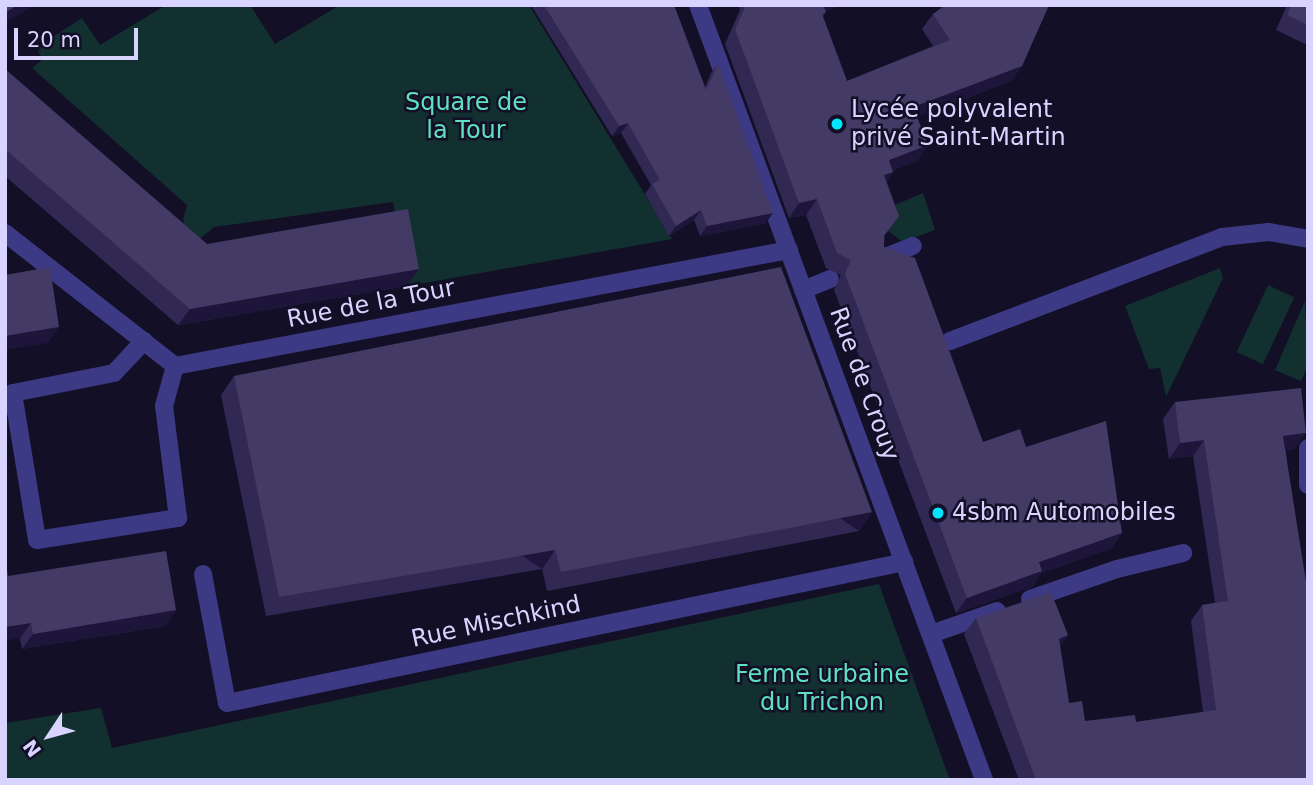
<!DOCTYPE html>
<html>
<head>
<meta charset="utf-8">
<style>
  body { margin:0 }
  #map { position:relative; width:1313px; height:785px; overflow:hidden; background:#130f26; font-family:"DejaVu Sans",sans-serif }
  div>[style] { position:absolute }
  .green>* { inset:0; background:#12302f; transform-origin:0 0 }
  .minor>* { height:18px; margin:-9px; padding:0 9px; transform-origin:9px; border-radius:9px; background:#3d3a85 }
  .wall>* { inset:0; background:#312854 }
  .shaded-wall>* { inset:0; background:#1d163a; transform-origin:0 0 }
  .building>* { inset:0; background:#433a66 }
  .dots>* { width:19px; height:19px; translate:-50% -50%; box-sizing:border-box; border:4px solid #130f26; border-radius:50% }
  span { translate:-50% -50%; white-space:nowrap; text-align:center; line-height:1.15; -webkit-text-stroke:5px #130f26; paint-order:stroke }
  .park-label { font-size:24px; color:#5fe0c0 }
  .poi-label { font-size:24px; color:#d9d4ff }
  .left { translate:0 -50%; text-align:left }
  .street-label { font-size:24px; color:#d9d4ff }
  .frame { position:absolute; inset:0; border:7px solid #d9d4ff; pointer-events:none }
  .north { position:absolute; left:14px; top:701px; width:70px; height:70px; -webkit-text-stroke:5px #130f26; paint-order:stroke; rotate:234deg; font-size:19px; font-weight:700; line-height:28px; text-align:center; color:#d9d4ff }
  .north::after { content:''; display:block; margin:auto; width:24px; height:32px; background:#d9d4ff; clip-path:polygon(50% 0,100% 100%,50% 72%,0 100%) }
  .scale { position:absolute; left:14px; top:28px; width:124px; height:32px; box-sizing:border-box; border:4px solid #d9d4ff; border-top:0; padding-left:9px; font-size:21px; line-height:24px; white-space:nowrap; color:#d9d4ff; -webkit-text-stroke:5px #130f26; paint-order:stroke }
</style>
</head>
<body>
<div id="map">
  <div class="green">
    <div style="clip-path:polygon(166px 5px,250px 5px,275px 44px,340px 5px,529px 5px,672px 239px,408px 286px,393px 202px,214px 227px,201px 238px,190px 236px,183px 220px,187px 205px,32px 68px,42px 60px,37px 47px,82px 18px,100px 45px)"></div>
    <div style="clip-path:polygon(923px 193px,935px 230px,903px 242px,888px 231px,881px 211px)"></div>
    <div style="clip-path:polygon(1220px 268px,1223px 278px,1166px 397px,1160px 368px,1149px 369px,1125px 306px)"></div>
    <div style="left:1268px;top:285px;width:29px;height:74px;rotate:25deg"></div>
    <div style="clip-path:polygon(1305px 301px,1308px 366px,1301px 381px,1275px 370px)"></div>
    <div style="clip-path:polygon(879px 584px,950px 780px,5px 780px,5px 723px,101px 708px,112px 748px)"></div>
  </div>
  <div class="minor">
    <div style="left:698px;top:5px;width:826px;rotate:69.74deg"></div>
    <div style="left:5px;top:233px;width:216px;rotate:38deg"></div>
    <div style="left:175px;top:366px;width:625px;rotate:-10.7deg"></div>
    <div style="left:883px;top:258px;width:32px;rotate:-22deg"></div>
    <div style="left:803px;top:290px;width:29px;rotate:-22deg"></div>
    <div style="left:144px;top:341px;width:44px;rotate:133.2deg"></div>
    <div style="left:114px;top:373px;width:103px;rotate:168.8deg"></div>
    <div style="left:13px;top:393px;width:149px;rotate:80.7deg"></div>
    <div style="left:37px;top:540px;width:143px;rotate:-8.9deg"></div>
    <div style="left:178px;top:518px;width:113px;rotate:-97.1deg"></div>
    <div style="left:164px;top:406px;width:41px;rotate:-74.6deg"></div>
    <div style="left:950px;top:341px;width:291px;rotate:-20.9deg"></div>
    <div style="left:1222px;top:237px;width:47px;rotate:-6.1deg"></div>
    <div style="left:1269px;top:232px;width:40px;rotate:10deg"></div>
    <div style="left:1308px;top:448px;width:37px;rotate:90deg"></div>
    <div style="left:203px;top:574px;width:131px;rotate:79.5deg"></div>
    <div style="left:227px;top:703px;width:692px;rotate:-11.76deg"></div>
    <div style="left:1030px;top:599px;width:92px;rotate:-19deg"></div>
    <div style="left:1117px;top:569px;width:68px;rotate:-13.6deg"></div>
    <div style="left:931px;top:634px;width:70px;rotate:-19.2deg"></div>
  </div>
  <div class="wall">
    <div style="clip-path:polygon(531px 5px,674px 5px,705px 87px,711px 73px,718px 64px,766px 223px,700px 236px,694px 220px,669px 236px,645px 194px,651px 185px,621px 133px,612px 136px)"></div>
    <div style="clip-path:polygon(738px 5px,842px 5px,826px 11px,823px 17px,847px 81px,933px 46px,922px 29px,933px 14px,940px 9px,942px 5px,1049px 5px,1022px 66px,1011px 81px,917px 117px,928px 145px,917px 161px,893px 170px,893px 172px,887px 181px,884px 247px,983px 442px,1026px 447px,1112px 548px,1041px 573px,1032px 587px,956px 613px,834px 290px,841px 275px,826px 268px,806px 215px,789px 218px,725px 44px,740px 10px)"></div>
    <div style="clip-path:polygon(1287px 5px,1308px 5px,1308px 40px,1305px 44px,1276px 30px)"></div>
    <div style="clip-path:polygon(5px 69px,207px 244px,419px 269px,407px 286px,178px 325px,5px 176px)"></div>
    <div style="clip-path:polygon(234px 376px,872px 512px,859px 531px,547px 591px,542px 569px,266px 616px,221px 395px)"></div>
    <div style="clip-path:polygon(1175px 402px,1295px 449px,1286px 450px,1308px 780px,1019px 780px,964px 634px,976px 618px,1068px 635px,1060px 646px,1069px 703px,1085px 721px,1136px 722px,1203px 712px,1191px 621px,1202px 605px,1215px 603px,1193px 456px,1169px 459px,1163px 419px)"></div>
    <div style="clip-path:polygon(8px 576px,176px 610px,165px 626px,22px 649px)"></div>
  </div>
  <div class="shaded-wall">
    <div style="clip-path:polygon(18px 5px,34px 5px,5px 23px,5px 13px)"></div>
    <div style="clip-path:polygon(819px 5px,842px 5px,811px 17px)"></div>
    <div style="clip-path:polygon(1022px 66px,1011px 81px,902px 123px,913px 107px)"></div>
    <div style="clip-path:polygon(628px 123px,621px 133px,612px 136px,619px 126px)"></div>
    <div style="clip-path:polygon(928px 145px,917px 161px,879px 176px,889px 160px)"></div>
    <div style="clip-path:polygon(893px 172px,882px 187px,884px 175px)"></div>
    <div style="clip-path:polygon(817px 199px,806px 215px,789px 218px,799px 203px)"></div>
    <div style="clip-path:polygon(701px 210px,694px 220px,669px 236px,676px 226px)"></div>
    <div style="clip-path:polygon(773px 213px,766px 223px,700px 236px,707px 226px)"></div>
    <div style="clip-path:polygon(419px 269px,407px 286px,178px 325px,190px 309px)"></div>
    <div style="clip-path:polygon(59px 327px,48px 343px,5px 350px,5px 336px)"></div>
    <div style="clip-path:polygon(1306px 433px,1295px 449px,1272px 452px,1283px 436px)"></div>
    <div style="clip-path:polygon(1204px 440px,1193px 456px,1169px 459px,1180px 443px)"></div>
    <div style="left:872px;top:512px;width:23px;height:317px;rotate:124deg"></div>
    <div style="clip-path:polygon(1122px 533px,1112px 548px,1041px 573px,1032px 587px,956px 613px,967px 598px,1039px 562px)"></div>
    <div style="left:555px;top:550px;width:23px;height:280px;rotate:124deg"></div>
    <div style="clip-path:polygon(176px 610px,165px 626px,22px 649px,33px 634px)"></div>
    <div style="clip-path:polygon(31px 623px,20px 638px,5px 641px,5px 627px)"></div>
    <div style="clip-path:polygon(1068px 635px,1057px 652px,1059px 639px)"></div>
  </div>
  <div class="building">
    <div style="clip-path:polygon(5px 5px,18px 5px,5px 13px)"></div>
    <div style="clip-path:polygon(544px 5px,674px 5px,706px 90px,718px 64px,773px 213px,707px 226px,701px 210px,676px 226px,652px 184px,660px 180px,628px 123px,619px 126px)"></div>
    <div style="clip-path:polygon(746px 5px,823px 5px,826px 12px,822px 14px,847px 81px,950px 40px,933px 14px,946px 5px,1049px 5px,1022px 66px,913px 107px,928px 145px,889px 160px,893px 172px,884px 175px,899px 216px,884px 236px,884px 247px,915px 258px,983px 442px,1020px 429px,1026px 447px,1106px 421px,1122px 533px,1039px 562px,1042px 571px,967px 598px,845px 274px,851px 260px,837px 253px,817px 199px,799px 203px,735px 29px)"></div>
    <div style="clip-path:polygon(1291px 5px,1308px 5px,1308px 25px,1287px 15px)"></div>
    <div style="clip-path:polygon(5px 69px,207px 244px,408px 209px,419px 269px,190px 309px,5px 149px)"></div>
    <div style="clip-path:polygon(50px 267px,59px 327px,5px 336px,5px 275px)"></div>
    <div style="clip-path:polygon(781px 267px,872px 512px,561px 572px,555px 550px,279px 597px,234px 376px)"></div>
    <div style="clip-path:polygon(1301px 388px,1306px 433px,1283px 436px,1308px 594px,1308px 780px,1036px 780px,976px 618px,1051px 592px,1068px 635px,1059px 639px,1069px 703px,1082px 701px,1085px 721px,1135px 715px,1136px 722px,1216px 710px,1202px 605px,1228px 601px,1204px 440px,1180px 443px,1175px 402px)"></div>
    <div style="clip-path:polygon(166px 551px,176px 610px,33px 634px,31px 623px,5px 627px,5px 556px,8px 576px)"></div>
  </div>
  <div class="dots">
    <div style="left:837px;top:124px;background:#00e5ff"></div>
    <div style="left:938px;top:513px;background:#00e5ff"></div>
  </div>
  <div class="park-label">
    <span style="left:466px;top:117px">Square de<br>la Tour</span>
    <span style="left:822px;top:689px">Ferme urbaine<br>du Trichon</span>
  </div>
  <div class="poi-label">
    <span class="left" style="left:851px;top:124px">Lycée polyvalent<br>privé Saint-Martin</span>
    <span class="left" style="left:952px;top:513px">4sbm Automobiles</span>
  </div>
  <div class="street-label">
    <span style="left:371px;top:304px;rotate:-11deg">Rue de la Tour</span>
    <span style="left:864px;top:384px;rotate:70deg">Rue de Crouy</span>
    <span style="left:496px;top:622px;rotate:-12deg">Rue Mischkind</span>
  </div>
  <div class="frame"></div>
  <div class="north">N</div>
  <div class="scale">20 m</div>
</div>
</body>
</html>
